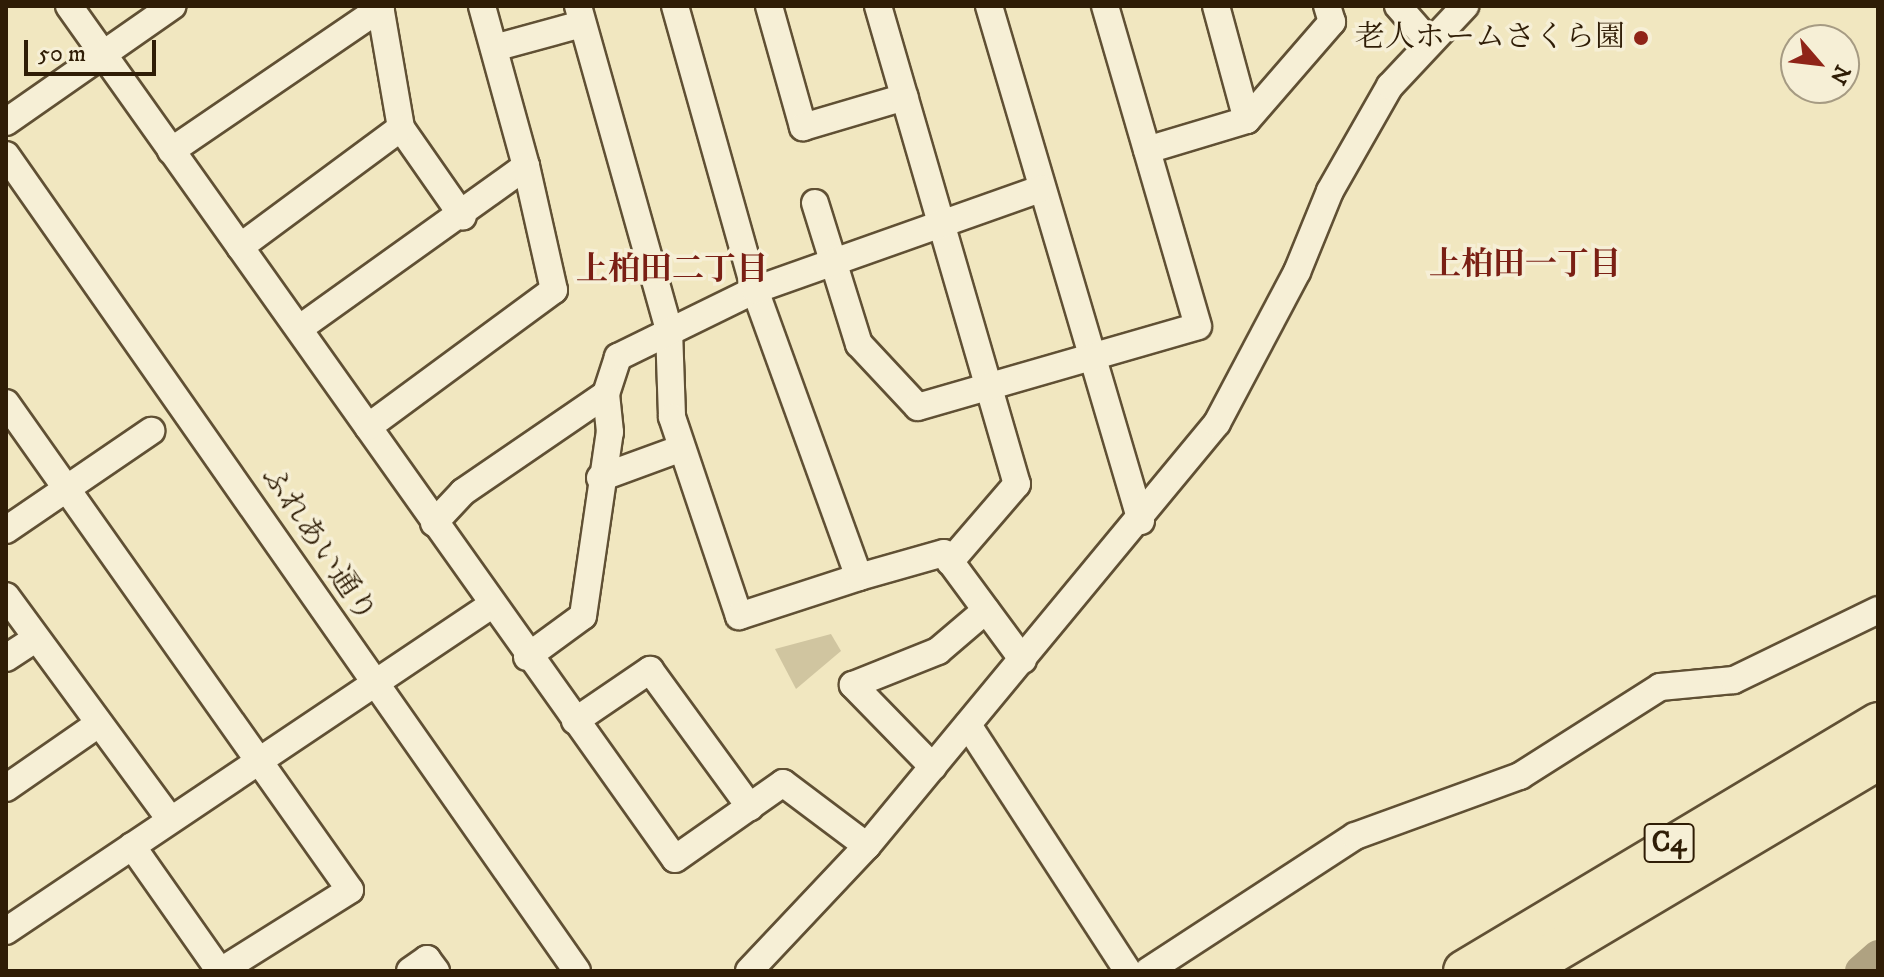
<!DOCTYPE html>
<html>
<head>
<meta charset="utf-8">
<style>
  body { margin:0 }
  #map { position:relative; width:1884px; height:977px; overflow:hidden; background:#f1e7c0; font-family:"IM FELL DW Pica","Noto Serif JP",serif }
  div>[style] { position:absolute }
  .green>* { inset:0; background:#d0c5a0 }
  .river>* { height:32px; margin:-16px; padding:0 16px; transform-origin:16px; border-radius:16px; background:#afa281 }
  .roads { filter:drop-shadow(2px 0 #605034) drop-shadow(-2px 0 #605034) drop-shadow(0 2px #605034) drop-shadow(0 -2px #605034) }
  .minor>* { height:26px; margin:-13px; padding:0 13px; transform-origin:13px; border-radius:13px; background:#f6efd6 }
  .highway>* { height:40px; margin:-20px; padding:0 20px; transform-origin:20px; border-radius:20px; background:#f1e7c0 }
  .dots>* { width:22px; height:22px; translate:-50% -50%; box-sizing:border-box; border:4px solid #f6efd6; border-radius:50% }
  span { translate:-50% -50%; white-space:nowrap; text-align:center; line-height:1.15; -webkit-text-stroke:7px #f6efd6; paint-order:stroke }
  .shield-label span { padding:2px 6px; background:#f6efd6; border:2px solid; border-radius:6px; -webkit-text-stroke-width:0 }
  .shield-label { font-size:28px; color:#2f1d06; font-weight:700 }
  .poi-label { font-size:30px; color:#2f1d06 }
  .right { translate:-100% -50%; text-align:right }
  .street-label { font-size:30px; color:#2f1d06 }
  .neighbourhood-label { font-size:32px; color:#7a1f14; font-weight:700 }
  .frame { position:absolute; inset:0; border:8px solid #2f1d06; pointer-events:none }
  .north { position:absolute; left:1780px; top:24px; width:80px; height:80px; box-sizing:border-box; background:#f6efd6; border:2px solid #a69b83; border-radius:50%; rotate:118deg; font-size:22px; font-weight:700; line-height:32px; text-align:center; color:#2f1d06 }
  .north::after { content:''; display:block; margin:auto; width:28px; height:36px; background:#8f2418; clip-path:polygon(50% 0,100% 100%,50% 72%,0 100%) }
  .scale { position:absolute; left:24px; top:40px; width:132px; height:36px; box-sizing:border-box; border:4px solid #2f1d06; border-top:0; padding-left:10px; font-size:24px; line-height:28px; white-space:nowrap; color:#2f1d06; -webkit-text-stroke:6px #f6efd6; paint-order:stroke }
</style>
</head>
<body>
<div id="map">
  <div class="green">
    <div style="clip-path:polygon(831px 634px,841px 651px,796px 689px,775px 649px)"></div>
  </div>
  <div class="river">
    <div style="left:1861px;top:971px;width:23px;rotate:-41deg"></div>
  </div>
  <div class="roads">
    <div class="minor">
      <div style="left:69px;top:6px;width:1046px;rotate:54.61deg"></div>
      <div style="left:675px;top:859px;width:132px;rotate:-35.1deg"></div>
      <div style="left:783px;top:783px;width:105px;rotate:36.9deg"></div>
      <div style="left:380px;top:6px;width:124px;rotate:80.2deg"></div>
      <div style="left:401px;top:128px;width:108px;rotate:55.1deg"></div>
      <div style="left:578px;top:6px;width:337px;rotate:74.3deg"></div>
      <div style="left:669px;top:330px;width:87px;rotate:88deg"></div>
      <div style="left:672px;top:417px;width:210px;rotate:71.4deg"></div>
      <div style="left:739px;top:616px;width:126px;rotate:-18deg"></div>
      <div style="left:675px;top:6px;width:295px;rotate:74.3deg"></div>
      <div style="left:755px;top:290px;width:305px;rotate:70.1deg"></div>
      <div style="left:859px;top:577px;width:88px;rotate:-15.8deg"></div>
      <div style="left:944px;top:553px;width:133px;rotate:53.6deg"></div>
      <div style="left:769px;top:6px;width:126px;rotate:74.3deg"></div>
      <div style="left:803px;top:127px;width:106px;rotate:-16.4deg"></div>
      <div style="left:878px;top:6px;width:498px;rotate:73.8deg"></div>
      <div style="left:1017px;top:484px;width:103px;rotate:130.7deg"></div>
      <div style="left:989px;top:6px;width:537px;rotate:73.56deg"></div>
      <div style="left:1216px;top:6px;width:118px;rotate:74.8deg"></div>
      <div style="left:1398px;top:6px;width:44px;rotate:48.7deg"></div>
      <div style="left:494px;top:48px;width:91px;rotate:-15.3deg"></div>
      <div style="left:6px;top:122px;width:203px;rotate:-34.9deg"></div>
      <div style="left:1147px;top:150px;width:104px;rotate:-16.7deg"></div>
      <div style="left:1247px;top:120px;width:130px;rotate:-49.1deg"></div>
      <div style="left:1332px;top:22px;width:17px;rotate:-107deg"></div>
      <div style="left:171px;top:151px;width:254px;rotate:-34.3deg"></div>
      <div style="left:6px;top:155px;width:996px;rotate:55.02deg"></div>
      <div style="left:815px;top:203px;width:148px;rotate:72.7deg"></div>
      <div style="left:859px;top:344px;width:86px;rotate:46.9deg"></div>
      <div style="left:918px;top:407px;width:291px;rotate:-16.1deg"></div>
      <div style="left:1198px;top:326px;width:333px;rotate:-106.2deg"></div>
      <div style="left:240px;top:247px;width:200px;rotate:-36.5deg"></div>
      <div style="left:300px;top:328px;width:278px;rotate:-35.6deg"></div>
      <div style="left:526px;top:166px;width:166px;rotate:-105.4deg"></div>
      <div style="left:6px;top:403px;width:596px;rotate:54.76deg"></div>
      <div style="left:350px;top:890px;width:152px;rotate:147.9deg"></div>
      <div style="left:368px;top:427px;width:231px;rotate:-36.4deg"></div>
      <div style="left:554px;top:290px;width:127px;rotate:-102.7deg"></div>
      <div style="left:600px;top:478px;width:87px;rotate:-20.1deg"></div>
      <div style="left:434px;top:523px;width:42px;rotate:-46.9deg"></div>
      <div style="left:463px;top:492px;width:173px;rotate:-34.4deg"></div>
      <div style="left:606px;top:394px;width:39px;rotate:-72deg"></div>
      <div style="left:618px;top:357px;width:153px;rotate:-26.1deg"></div>
      <div style="left:755px;top:290px;width:303px;rotate:-19.5deg"></div>
      <div style="left:6px;top:530px;width:176px;rotate:-34.3deg"></div>
      <div style="left:6px;top:596px;width:277px;rotate:53.7deg"></div>
      <div style="left:527px;top:657px;width:69px;rotate:-36.2deg"></div>
      <div style="left:583px;top:616px;width:186px;rotate:-81.7deg"></div>
      <div style="left:610px;top:432px;width:38px;rotate:-96deg"></div>
      <div style="left:6px;top:658px;width:35px;rotate:-33deg"></div>
      <div style="left:575px;top:721px;width:91px;rotate:-34.2deg"></div>
      <div style="left:650px;top:670px;width:170px;rotate:53.9deg"></div>
      <div style="left:968px;top:725px;width:293px;rotate:57deg"></div>
      <div style="left:933px;top:767px;width:115px;rotate:-134.3deg"></div>
      <div style="left:853px;top:685px;width:92px;rotate:-21.8deg"></div>
      <div style="left:938px;top:651px;width:63px;rotate:-40.5deg"></div>
      <div style="left:6px;top:788px;width:111px;rotate:-34.7deg"></div>
      <div style="left:132px;top:846px;width:153px;rotate:54.9deg"></div>
      <div style="left:6px;top:931px;width:583px;rotate:-33.88deg"></div>
      <div style="left:410px;top:971px;width:21px;rotate:-35deg"></div>
      <div style="left:427px;top:959px;width:15px;rotate:53deg"></div>
      <div style="left:749px;top:971px;width:172px;rotate:-46.7deg"></div>
      <div style="left:867px;top:846px;width:549px;rotate:-50.39deg"></div>
      <div style="left:1217px;top:423px;width:171px;rotate:-62.1deg"></div>
      <div style="left:1297px;top:272px;width:87px;rotate:-67.8deg"></div>
      <div style="left:1330px;top:191px;width:121px;rotate:-60.3deg"></div>
      <div style="left:1390px;top:86px;width:110px;rotate:-46.8deg"></div>
      <div style="left:1148px;top:971px;width:247px;rotate:-33.1deg"></div>
      <div style="left:1355px;top:836px;width:176px;rotate:-20deg"></div>
      <div style="left:1520px;top:776px;width:166px;rotate:-32.4deg"></div>
      <div style="left:1660px;top:687px;width:74px;rotate:-5.4deg"></div>
      <div style="left:1734px;top:680px;width:160px;rotate:-25.9deg"></div>
    </div>
    <div class="highway">
      <div style="left:1464px;top:971px;width:483px;rotate:-30.9deg"></div>
      <div style="left:1522px;top:971px;width:414px;rotate:-30.7deg"></div>
    </div>
  </div>
  <div class="dots">
    <div style="left:1641px;top:38px;background:#8f2418"></div>
  </div>
  <div class="shield-label">
    <span style="left:1669px;top:843px">C4</span>
  </div>
  <div class="poi-label">
    <span class="right" style="left:1625px;top:38px">老人ホームさくら園</span>
  </div>
  <div class="street-label">
    <span style="left:318px;top:545px;rotate:56deg">ふれあい通り</span>
  </div>
  <div class="neighbourhood-label">
    <span style="left:1525px;top:265px">上柏田一丁目</span>
    <span style="left:672px;top:270px">上柏田二丁目</span>
  </div>
  <div class="frame"></div>
  <div class="north">N</div>
  <div class="scale">50 m</div>
</div>
</body>
</html>
